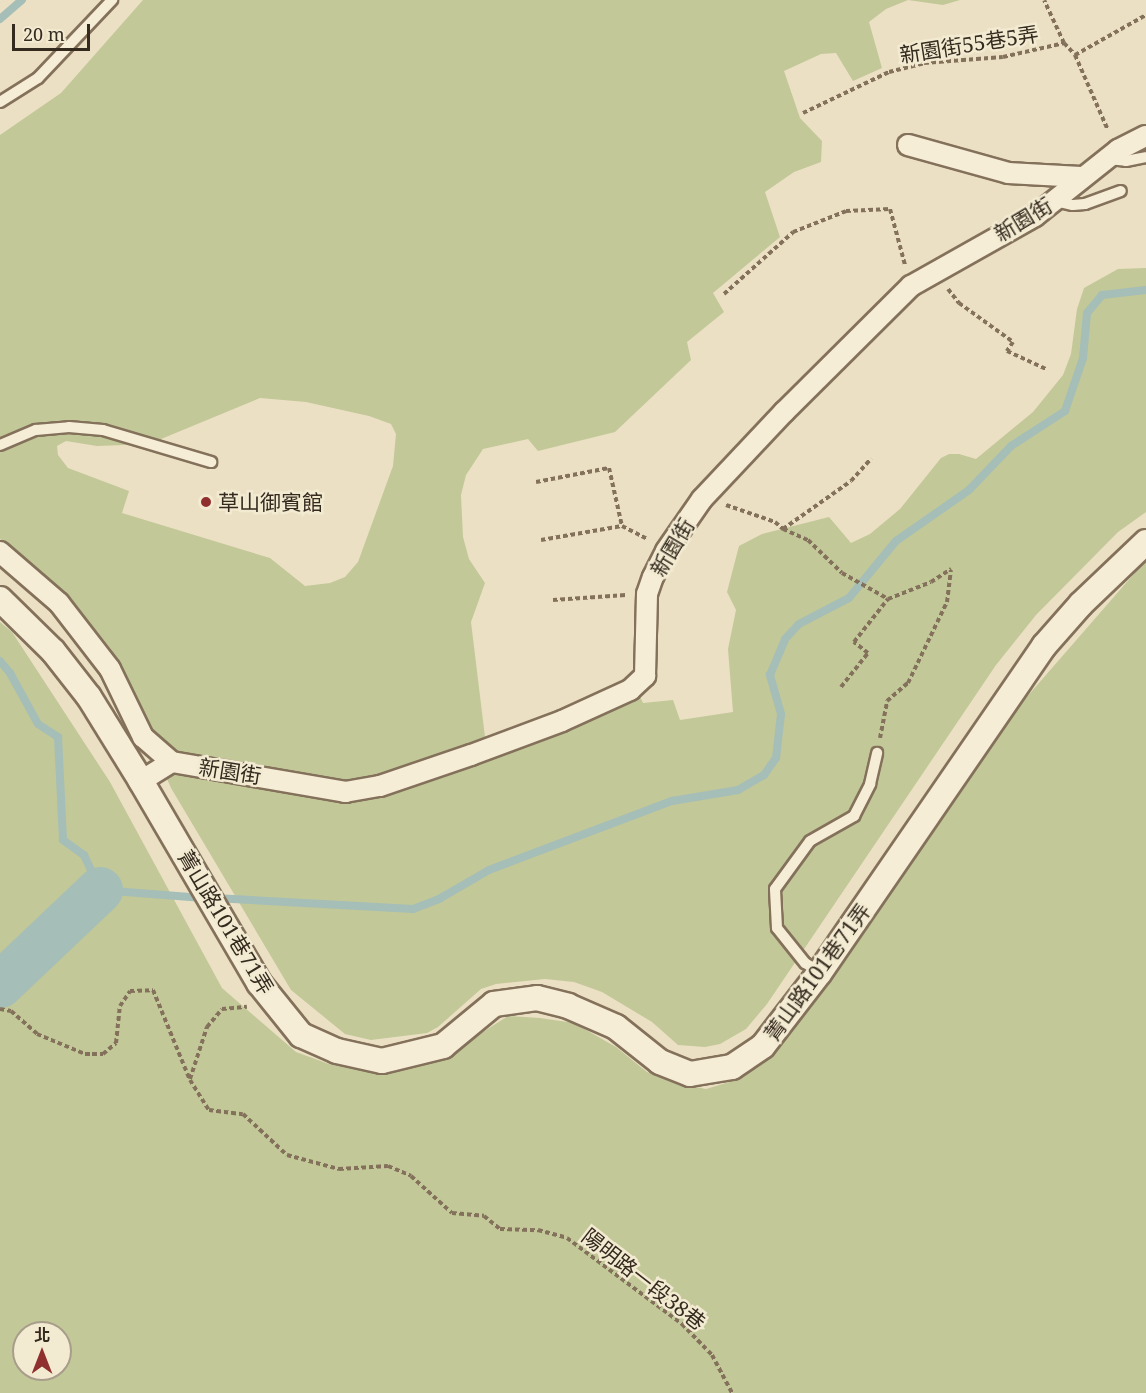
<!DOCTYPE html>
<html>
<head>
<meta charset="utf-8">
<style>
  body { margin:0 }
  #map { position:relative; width:1146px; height:1393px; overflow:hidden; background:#ebe0c3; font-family:"Noto Serif","Noto Sans TC",serif }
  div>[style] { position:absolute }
  .green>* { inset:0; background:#c2c898 }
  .stream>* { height:8px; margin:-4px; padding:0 4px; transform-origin:4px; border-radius:4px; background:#a5beb7 }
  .river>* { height:46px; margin:-23px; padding:0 23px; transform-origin:23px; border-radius:23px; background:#a5beb7 }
  .path>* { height:4px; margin-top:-2px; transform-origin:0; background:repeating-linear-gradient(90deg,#84715b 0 4.5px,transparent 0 7.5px) }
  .roads { filter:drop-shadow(2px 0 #84715b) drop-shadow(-2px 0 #84715b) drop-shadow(0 2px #84715b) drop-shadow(0 -2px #84715b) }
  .service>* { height:10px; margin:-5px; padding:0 5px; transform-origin:5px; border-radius:5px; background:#f6edd6 }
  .minor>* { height:20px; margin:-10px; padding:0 10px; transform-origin:10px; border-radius:10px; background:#f6edd6 }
  .tertiary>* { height:24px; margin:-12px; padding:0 12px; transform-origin:12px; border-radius:12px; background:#f6edd6 }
  .dots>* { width:16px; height:16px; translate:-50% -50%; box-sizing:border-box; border:3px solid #f3ead2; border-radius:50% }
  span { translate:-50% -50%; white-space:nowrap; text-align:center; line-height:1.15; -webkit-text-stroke:5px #f3ead2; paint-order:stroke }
  .street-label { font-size:21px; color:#352a1e }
  .poi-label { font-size:21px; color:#352a1e }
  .left { translate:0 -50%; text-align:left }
  .north { position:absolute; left:12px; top:1321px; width:60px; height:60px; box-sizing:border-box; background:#f3ead2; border:2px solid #a79d8a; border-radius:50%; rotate:0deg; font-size:16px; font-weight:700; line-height:24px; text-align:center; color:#352a1e }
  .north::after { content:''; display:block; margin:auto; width:21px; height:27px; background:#8f302f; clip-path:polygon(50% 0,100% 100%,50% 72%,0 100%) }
  .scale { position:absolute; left:12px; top:24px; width:78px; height:27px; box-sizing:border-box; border:3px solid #352a1e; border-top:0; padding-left:8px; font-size:18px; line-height:21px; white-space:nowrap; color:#352a1e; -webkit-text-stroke:4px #f3ead2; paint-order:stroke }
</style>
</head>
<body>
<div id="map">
  <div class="green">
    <div style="clip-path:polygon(evenodd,143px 0,960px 0,943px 5px,908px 0,886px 9px,869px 22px,882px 68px,853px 81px,836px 53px,821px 54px,784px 71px,800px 118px,822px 141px,821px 162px,794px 172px,765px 192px,780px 237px,713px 293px,724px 312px,687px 342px,691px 360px,615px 432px,538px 451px,528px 439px,483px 449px,466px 475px,461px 495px,463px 537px,469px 559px,485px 583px,471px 622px,485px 737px,501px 753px,638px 692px,643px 703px,673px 700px,680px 720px,733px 712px,728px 649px,736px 610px,727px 592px,739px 546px,762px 534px,829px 517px,851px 543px,870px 534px,900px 509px,941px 458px,949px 454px,959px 454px,976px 459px,1033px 412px,1063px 375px,1071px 354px,1077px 309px,1084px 288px,1118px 269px,1146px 268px,1146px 512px,1118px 532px,1036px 615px,996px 665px,767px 1004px,746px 1029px,720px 1044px,705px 1047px,678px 1045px,652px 1022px,602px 992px,574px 982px,545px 979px,496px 984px,481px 989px,438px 1027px,427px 1033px,371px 1040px,345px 1034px,291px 990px,171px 788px,110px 648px,68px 595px,0 539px,0 135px,61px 93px,143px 0,260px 398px,306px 402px,369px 416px,391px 424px,396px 434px,393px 466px,358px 562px,345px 577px,330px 583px,305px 586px,270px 558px,122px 513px,129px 491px,68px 468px,58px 455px,57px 446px,66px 441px,97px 446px,149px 444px,260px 398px)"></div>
    <div style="clip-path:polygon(evenodd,1146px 560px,1146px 1393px,0 1393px,0 622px,12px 632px,110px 782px,222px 988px,296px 1052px,329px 1064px,389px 1072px,444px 1057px,508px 1016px,540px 1018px,574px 1023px,616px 1047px,647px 1072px,681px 1084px,706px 1089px,736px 1080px,770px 1052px,1025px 699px,1146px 560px,24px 1333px,60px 1333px,60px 1369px,24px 1369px,24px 1333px)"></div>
  </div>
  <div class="stream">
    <div style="left:0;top:19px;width:29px;rotate:-41deg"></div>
    <div style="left:0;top:661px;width:16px;rotate:50deg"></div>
    <div style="left:10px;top:673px;width:58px;rotate:61.2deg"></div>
    <div style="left:38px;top:724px;width:24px;rotate:33deg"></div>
    <div style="left:58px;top:737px;width:103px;rotate:87.2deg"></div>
    <div style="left:63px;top:840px;width:26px;rotate:36deg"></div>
    <div style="left:84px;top:855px;width:38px;rotate:65deg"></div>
    <div style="left:100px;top:890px;width:103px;rotate:4.4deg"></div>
    <div style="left:215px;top:898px;width:198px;rotate:3.2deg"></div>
    <div style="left:413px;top:909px;width:28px;rotate:-21deg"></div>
    <div style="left:439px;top:899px;width:58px;rotate:-30.1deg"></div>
    <div style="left:489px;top:870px;width:196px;rotate:-20.7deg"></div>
    <div style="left:672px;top:801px;width:67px;rotate:-9.5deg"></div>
    <div style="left:738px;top:790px;width:30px;rotate:-30deg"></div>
    <div style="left:764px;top:775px;width:21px;rotate:-55deg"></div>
    <div style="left:776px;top:758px;width:44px;rotate:-83.5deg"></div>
    <div style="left:781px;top:714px;width:41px;rotate:-105.8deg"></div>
    <div style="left:770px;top:675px;width:39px;rotate:-67deg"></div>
    <div style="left:785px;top:639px;width:21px;rotate:-47deg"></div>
    <div style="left:799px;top:624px;width:56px;rotate:-27.5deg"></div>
    <div style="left:849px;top:598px;width:74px;rotate:-50.5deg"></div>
    <div style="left:896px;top:541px;width:89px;rotate:-34.9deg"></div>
    <div style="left:969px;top:490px;width:61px;rotate:-46.3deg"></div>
    <div style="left:1011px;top:446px;width:64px;rotate:-32.9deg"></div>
    <div style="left:1065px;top:411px;width:56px;rotate:-71.2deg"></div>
    <div style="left:1083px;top:358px;width:45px;rotate:-84.9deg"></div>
    <div style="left:1087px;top:313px;width:23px;rotate:-50deg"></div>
    <div style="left:1102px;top:295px;width:44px;rotate:-6.5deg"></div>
  </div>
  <div class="river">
    <div style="left:0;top:985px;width:138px;rotate:-43.5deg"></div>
  </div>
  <div class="path">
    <div style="left:1064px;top:43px;width:16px;rotate:47deg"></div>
    <div style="left:1075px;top:55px;width:82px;rotate:66.3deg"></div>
    <div style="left:1075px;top:55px;width:81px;rotate:-29.4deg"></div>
    <div style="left:803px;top:113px;width:95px;rotate:-25.5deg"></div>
    <div style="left:889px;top:72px;width:36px;rotate:-14deg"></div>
    <div style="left:924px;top:63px;width:79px;rotate:-4.3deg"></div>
    <div style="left:1003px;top:57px;width:63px;rotate:-12.9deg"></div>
    <div style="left:1064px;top:43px;width:47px;rotate:-114.9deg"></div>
    <div style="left:948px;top:289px;width:18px;rotate:52deg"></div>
    <div style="left:959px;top:303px;width:67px;rotate:35.8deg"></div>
    <div style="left:1013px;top:342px;width:11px;rotate:124deg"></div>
    <div style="left:1007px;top:351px;width:43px;rotate:24.8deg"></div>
    <div style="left:724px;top:294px;width:93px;rotate:-41.9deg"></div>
    <div style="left:793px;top:232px;width:57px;rotate:-21.6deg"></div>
    <div style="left:846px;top:211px;width:44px;rotate:-2.6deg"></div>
    <div style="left:890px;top:209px;width:58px;rotate:75deg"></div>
    <div style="left:536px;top:482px;width:74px;rotate:-10.9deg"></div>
    <div style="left:609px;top:468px;width:59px;rotate:77.4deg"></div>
    <div style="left:726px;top:505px;width:52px;rotate:19.1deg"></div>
    <div style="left:775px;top:522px;width:11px;rotate:41deg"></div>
    <div style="left:783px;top:529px;width:27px;rotate:24deg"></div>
    <div style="left:808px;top:540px;width:47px;rotate:44.1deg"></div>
    <div style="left:842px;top:573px;width:53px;rotate:29.5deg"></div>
    <div style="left:888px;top:599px;width:46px;rotate:-21.6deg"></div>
    <div style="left:931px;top:582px;width:24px;rotate:-33deg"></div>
    <div style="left:783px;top:529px;width:83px;rotate:-35.2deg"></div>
    <div style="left:851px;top:481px;width:30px;rotate:-48deg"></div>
    <div style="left:541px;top:540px;width:82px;rotate:-9.8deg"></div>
    <div style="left:622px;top:526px;width:29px;rotate:27deg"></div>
    <div style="left:553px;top:600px;width:73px;rotate:-3.9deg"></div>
    <div style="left:841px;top:687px;width:43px;rotate:-51.5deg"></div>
    <div style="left:868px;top:653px;width:18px;rotate:-142deg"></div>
    <div style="left:854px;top:642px;width:55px;rotate:-51.7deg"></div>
    <div style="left:880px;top:738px;width:38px;rotate:-79deg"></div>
    <div style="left:887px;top:701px;width:28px;rotate:-41deg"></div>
    <div style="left:908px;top:683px;width:90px;rotate:-64.3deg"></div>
    <div style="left:947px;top:602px;width:32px;rotate:-83deg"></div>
    <div style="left:0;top:1009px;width:11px;rotate:10deg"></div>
    <div style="left:11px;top:1011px;width:35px;rotate:41deg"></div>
    <div style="left:37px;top:1034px;width:52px;rotate:22.6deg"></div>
    <div style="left:85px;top:1054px;width:18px"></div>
    <div style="left:103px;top:1054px;width:17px;rotate:-40deg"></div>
    <div style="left:116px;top:1043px;width:37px;rotate:-84deg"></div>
    <div style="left:120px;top:1006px;width:18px;rotate:-56deg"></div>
    <div style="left:130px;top:991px;width:23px;rotate:-2deg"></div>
    <div style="left:153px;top:990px;width:97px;rotate:67.7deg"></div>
    <div style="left:190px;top:1080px;width:36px;rotate:58deg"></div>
    <div style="left:209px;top:1110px;width:34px;rotate:7deg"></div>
    <div style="left:243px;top:1114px;width:60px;rotate:43deg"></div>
    <div style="left:287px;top:1155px;width:54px;rotate:15.1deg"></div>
    <div style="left:339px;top:1169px;width:49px;rotate:-3.5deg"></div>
    <div style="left:388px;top:1166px;width:25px;rotate:23deg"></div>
    <div style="left:411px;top:1176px;width:55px;rotate:42.1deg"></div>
    <div style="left:452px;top:1213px;width:32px;rotate:5deg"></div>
    <div style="left:484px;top:1216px;width:21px;rotate:39deg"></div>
    <div style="left:500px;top:1229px;width:38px;rotate:2deg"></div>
    <div style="left:538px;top:1230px;width:30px;rotate:15deg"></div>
    <div style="left:567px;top:1238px;width:144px;rotate:36.8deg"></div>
    <div style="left:682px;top:1324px;width:43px;rotate:45.9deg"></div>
    <div style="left:712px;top:1355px;width:43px;rotate:62.2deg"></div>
    <div style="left:190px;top:1079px;width:55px;rotate:-71.9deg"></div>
    <div style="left:207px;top:1027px;width:23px;rotate:-50deg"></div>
    <div style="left:222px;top:1009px;width:25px;rotate:-5deg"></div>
  </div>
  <div class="roads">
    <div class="service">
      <div style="left:0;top:102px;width:45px;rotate:-32.3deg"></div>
      <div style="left:38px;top:78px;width:108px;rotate:-46.5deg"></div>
      <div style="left:1108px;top:159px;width:18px;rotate:6deg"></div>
      <div style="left:1126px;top:161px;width:20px;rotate:-11deg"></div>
      <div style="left:1055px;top:201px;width:18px;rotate:13deg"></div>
      <div style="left:1073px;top:205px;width:12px;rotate:-5deg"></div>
      <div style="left:1085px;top:204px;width:38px;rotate:-20deg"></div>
      <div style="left:0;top:445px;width:39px;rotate:-23deg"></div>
      <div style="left:36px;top:430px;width:33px;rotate:-5deg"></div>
      <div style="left:69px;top:427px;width:34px;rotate:5deg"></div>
      <div style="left:103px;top:430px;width:113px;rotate:16.5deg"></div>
      <div style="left:820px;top:972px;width:17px;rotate:-149deg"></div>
      <div style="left:805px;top:963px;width:45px;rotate:-128.7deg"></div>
      <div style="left:777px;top:928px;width:39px;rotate:-93deg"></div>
      <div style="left:775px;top:889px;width:59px;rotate:-53.9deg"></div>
      <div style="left:810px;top:841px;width:51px;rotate:-29.6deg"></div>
      <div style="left:854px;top:816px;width:36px;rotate:-63deg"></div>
      <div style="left:870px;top:784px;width:32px;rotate:-77deg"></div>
    </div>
    <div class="minor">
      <div style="left:908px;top:145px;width:104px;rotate:15.6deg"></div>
      <div style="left:1008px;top:173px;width:73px;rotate:3.1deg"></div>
      <div style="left:0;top:552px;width:78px;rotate:40.8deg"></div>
      <div style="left:59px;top:603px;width:83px;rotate:52.3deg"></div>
      <div style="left:110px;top:669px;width:76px;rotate:64.1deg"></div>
      <div style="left:143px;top:737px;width:38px;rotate:41deg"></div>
      <div style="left:172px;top:762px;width:176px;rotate:9.8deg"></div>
      <div style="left:345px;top:792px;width:36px;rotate:-10deg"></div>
      <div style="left:380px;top:786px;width:96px;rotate:-18.8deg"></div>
      <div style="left:471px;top:755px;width:97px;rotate:-20.5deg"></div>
      <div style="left:562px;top:721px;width:75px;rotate:-24.5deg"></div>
      <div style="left:630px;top:690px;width:21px;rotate:-43deg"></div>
      <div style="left:645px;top:676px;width:82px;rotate:-88.6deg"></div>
      <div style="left:647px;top:594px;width:18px;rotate:-71deg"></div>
      <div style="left:653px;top:577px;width:29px;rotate:-63deg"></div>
      <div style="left:666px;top:551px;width:63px;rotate:-55.3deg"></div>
      <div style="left:702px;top:499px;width:120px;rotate:-46.7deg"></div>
      <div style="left:784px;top:412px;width:179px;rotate:-44.8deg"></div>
      <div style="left:911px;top:286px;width:142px;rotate:-29.4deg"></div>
      <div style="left:1035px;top:216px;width:106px;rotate:-38.5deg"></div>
      <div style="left:1118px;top:150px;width:31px;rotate:-27deg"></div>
      <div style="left:141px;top:781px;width:36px;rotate:-32deg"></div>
    </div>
    <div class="tertiary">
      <div style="left:0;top:599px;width:74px;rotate:44.5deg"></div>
      <div style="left:53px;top:651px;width:58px;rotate:52deg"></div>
      <div style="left:89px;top:697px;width:99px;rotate:58.2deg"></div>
      <div style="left:141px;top:781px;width:234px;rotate:59.7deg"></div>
      <div style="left:259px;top:983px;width:67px;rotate:51.1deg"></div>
      <div style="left:301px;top:1035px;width:39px;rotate:24deg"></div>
      <div style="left:337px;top:1051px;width:46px;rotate:12.5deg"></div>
      <div style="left:382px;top:1061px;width:63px;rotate:-13.8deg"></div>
      <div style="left:443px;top:1046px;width:66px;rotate:-39.5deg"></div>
      <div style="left:494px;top:1004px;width:43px;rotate:-7.9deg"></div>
      <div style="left:537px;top:998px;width:32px;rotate:14deg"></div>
      <div style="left:568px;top:1006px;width:52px;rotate:23.6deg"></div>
      <div style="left:616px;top:1027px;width:56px;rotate:38.5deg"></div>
      <div style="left:660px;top:1062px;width:32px;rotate:22deg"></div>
      <div style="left:690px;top:1074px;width:43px;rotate:-9.5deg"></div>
      <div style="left:732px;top:1067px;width:37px;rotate:-34deg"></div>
      <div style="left:763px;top:1046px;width:93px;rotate:-52.4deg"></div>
      <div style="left:820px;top:972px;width:396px;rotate:-55.5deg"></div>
      <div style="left:1044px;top:646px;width:56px;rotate:-48.6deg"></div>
      <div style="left:1081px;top:604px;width:90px;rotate:-43.6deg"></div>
    </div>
  </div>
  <div class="dots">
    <div style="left:206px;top:502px;background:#8f302f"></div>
  </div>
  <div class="street-label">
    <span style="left:969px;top:44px;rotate:-9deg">新園街55巷5弄</span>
    <span style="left:1023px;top:219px;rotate:-31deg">新園街</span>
    <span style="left:672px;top:547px;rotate:-59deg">新園街</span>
    <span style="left:230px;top:771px;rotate:9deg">新園街</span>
    <span style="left:226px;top:922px;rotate:59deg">菁山路101巷71弄</span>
    <span style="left:817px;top:972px;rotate:-54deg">菁山路101巷71弄</span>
    <span style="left:644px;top:1279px;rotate:38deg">陽明路一段38巷</span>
  </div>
  <div class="poi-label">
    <span class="left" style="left:218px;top:502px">草山御賓館</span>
  </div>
  <div class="north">北</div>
  <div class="scale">20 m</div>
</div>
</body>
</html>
